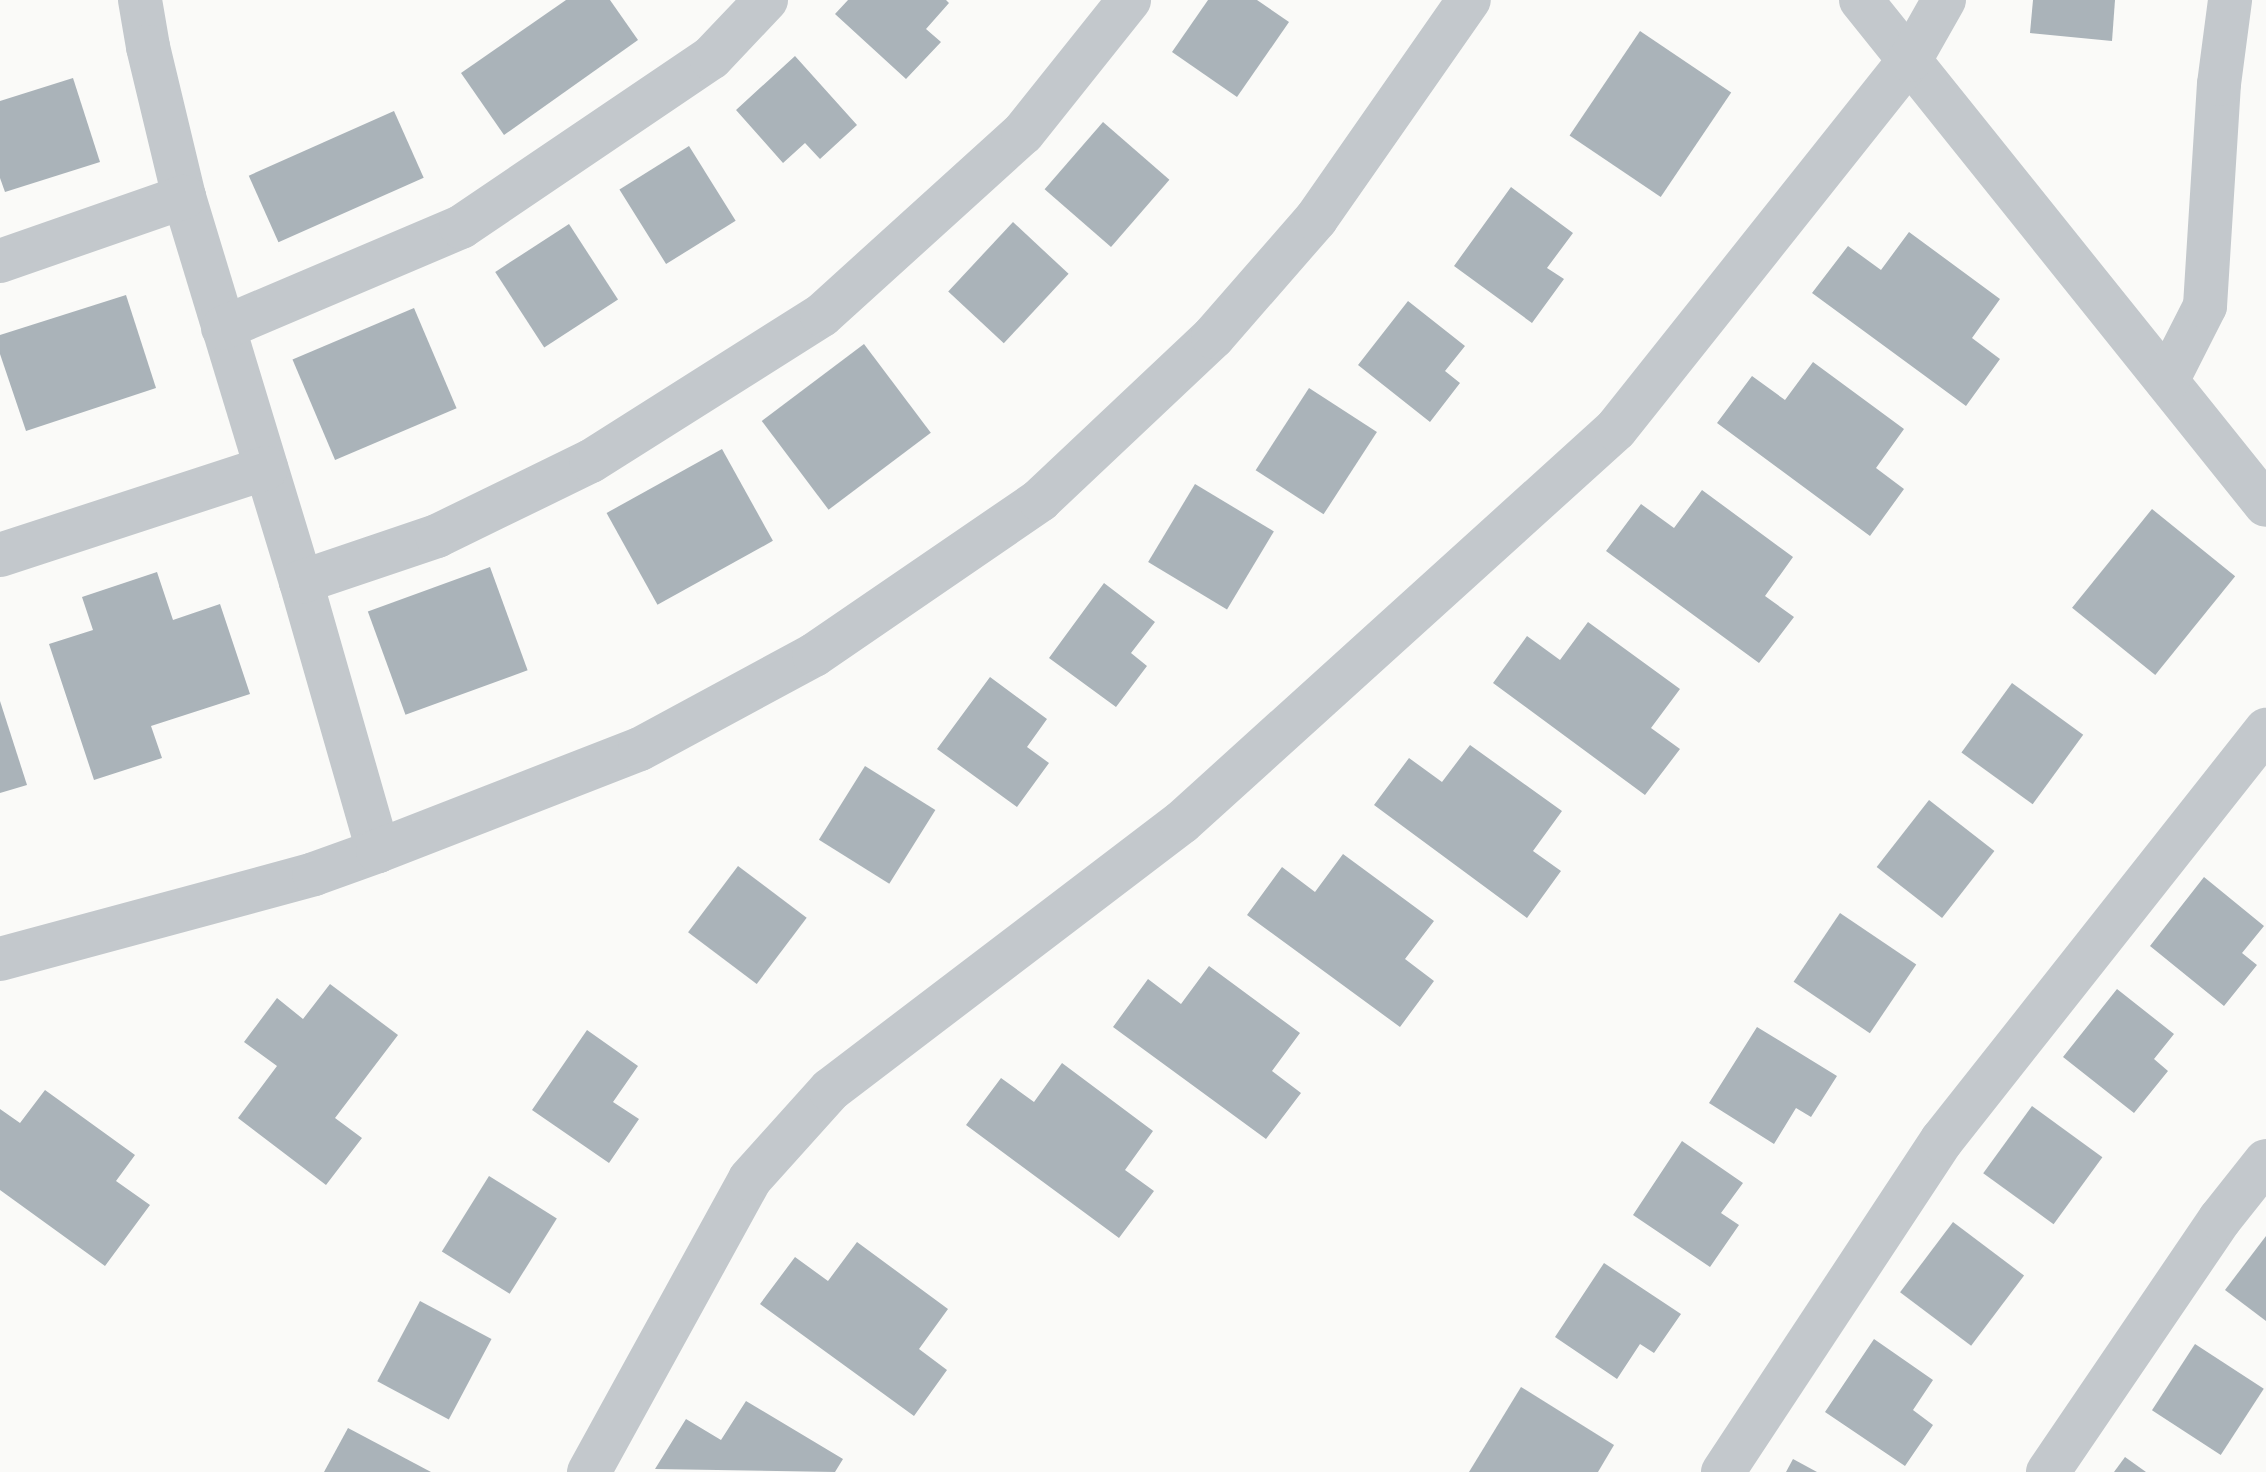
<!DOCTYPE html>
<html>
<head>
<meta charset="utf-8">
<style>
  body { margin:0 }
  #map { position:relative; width:2266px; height:1472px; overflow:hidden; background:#fafaf8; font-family:"Varela Round",sans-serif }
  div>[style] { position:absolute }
  .building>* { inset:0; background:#aab3b9; transform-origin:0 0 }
  .minor>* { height:44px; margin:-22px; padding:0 22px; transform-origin:22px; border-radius:22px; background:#c3c8cc }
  span { translate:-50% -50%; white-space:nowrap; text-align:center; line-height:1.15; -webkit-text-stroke:8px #fff; paint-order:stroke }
</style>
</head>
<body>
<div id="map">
  <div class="building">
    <div style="clip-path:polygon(566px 0,610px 0,638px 40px,504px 135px,461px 73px)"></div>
    <div style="clip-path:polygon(848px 0,946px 0,949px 3px,926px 29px,941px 42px,906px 79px,835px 14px)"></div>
    <div style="clip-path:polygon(1208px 0,1257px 0,1289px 22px,1237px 97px,1172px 52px)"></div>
    <div style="clip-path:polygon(2033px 0,2115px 0,2112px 41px,2030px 33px)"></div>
    <div style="left:1640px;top:31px;width:110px;height:126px;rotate:34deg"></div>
    <div style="clip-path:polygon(795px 56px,857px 125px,820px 159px,805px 143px,783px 163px,736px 110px)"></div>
    <div style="clip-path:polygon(73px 78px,100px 162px,5px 192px,0 178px,0 101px)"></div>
    <div style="left:394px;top:111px;width:73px;height:159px;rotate:66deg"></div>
    <div style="left:1103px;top:122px;width:88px;height:89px;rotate:41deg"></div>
    <div style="left:689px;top:146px;width:88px;height:82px;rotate:58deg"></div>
    <div style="clip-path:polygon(1511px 187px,1573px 233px,1547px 268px,1564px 279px,1532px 323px,1454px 266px)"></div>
    <div style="left:1013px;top:222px;width:76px;height:95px;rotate:43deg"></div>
    <div style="left:569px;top:224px;width:90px;height:88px;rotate:57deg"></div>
    <div style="clip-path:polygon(1909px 232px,2000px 299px,1972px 338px,2000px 359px,1966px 406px,1812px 293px,1848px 246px,1881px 270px)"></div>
    <div style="clip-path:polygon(126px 295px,156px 388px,26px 431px,0 354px,0 335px)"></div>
    <div style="clip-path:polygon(1408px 301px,1465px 346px,1445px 371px,1460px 383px,1430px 422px,1358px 365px)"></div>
    <div style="left:414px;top:308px;width:109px;height:132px;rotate:67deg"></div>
    <div style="left:864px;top:344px;width:111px;height:128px;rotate:53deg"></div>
    <div style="clip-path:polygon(1813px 362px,1904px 429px,1876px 468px,1904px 489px,1870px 536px,1717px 423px,1752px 376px,1785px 400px)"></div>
    <div style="left:1309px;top:388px;width:81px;height:98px;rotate:33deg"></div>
    <div style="left:722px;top:449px;width:105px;height:132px;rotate:61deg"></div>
    <div style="left:1195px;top:484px;width:92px;height:91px;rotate:31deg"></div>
    <div style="clip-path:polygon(1702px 490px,1793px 557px,1765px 596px,1794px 617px,1759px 663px,1606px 551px,1641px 504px,1674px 528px)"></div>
    <div style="left:2152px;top:509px;width:107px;height:127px;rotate:39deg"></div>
    <div style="left:490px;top:567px;width:110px;height:130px;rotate:70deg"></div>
    <div style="clip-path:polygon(157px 572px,173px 620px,220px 604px,250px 694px,151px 726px,162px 758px,94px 780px,49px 644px,93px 630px,82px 597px)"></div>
    <div style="clip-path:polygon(1104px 583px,1155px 622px,1131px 653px,1147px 666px,1116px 707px,1049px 658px)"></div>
    <div style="clip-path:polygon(1588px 622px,1680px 689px,1651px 728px,1680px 749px,1645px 795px,1493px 683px,1527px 636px,1560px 660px)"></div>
    <div style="clip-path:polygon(990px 677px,1047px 719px,1027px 747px,1049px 763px,1017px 807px,937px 749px)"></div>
    <div style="left:2012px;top:683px;width:88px;height:86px;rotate:36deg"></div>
    <div style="clip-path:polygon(0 701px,27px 785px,0 793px)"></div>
    <div style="clip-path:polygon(1470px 745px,1562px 811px,1533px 851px,1561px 871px,1527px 918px,1374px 805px,1409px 758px,1442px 782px)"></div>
    <div style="left:865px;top:766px;width:83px;height:87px;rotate:32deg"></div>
    <div style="left:1929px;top:800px;width:83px;height:85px;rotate:38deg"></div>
    <div style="clip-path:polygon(1343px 854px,1434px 921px,1405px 959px,1434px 981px,1400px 1027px,1247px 915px,1282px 867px,1315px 892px)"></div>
    <div style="left:738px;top:866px;width:86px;height:83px;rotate:37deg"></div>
    <div style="clip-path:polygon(2204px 877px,2264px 926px,2242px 953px,2257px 965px,2224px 1006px,2150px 946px)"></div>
    <div style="left:1840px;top:913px;width:92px;height:83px;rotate:34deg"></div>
    <div style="clip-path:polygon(1209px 966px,1300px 1033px,1272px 1071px,1301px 1093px,1266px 1139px,1113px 1027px,1148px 979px,1181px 1004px)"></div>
    <div style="clip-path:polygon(330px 984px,398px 1035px,335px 1118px,362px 1138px,326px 1185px,238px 1118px,277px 1066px,244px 1042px,277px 998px,303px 1019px)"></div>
    <div style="clip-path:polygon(2117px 989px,2174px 1034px,2154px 1059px,2168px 1071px,2134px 1113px,2063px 1057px)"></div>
    <div style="clip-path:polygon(1757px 1027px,1837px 1076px,1811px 1117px,1796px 1108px,1774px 1144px,1709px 1103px)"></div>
    <div style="clip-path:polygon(587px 1030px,638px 1066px,613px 1102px,639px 1119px,609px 1163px,532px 1110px)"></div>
    <div style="clip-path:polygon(1062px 1063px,1153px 1131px,1125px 1170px,1154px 1191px,1119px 1238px,966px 1125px,1001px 1078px,1034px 1102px)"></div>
    <div style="clip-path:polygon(45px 1090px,135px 1155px,116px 1181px,150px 1205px,105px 1266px,0 1190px,0 1109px,20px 1123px)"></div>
    <div style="left:2032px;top:1106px;width:87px;height:83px;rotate:36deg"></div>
    <div style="clip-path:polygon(1682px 1141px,1743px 1183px,1721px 1213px,1739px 1225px,1710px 1267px,1633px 1215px)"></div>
    <div style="left:489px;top:1176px;width:80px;height:89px;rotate:32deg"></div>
    <div style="left:1953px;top:1222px;width:89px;height:88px;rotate:37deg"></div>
    <div style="clip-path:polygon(2266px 1236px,2266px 1321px,2225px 1290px)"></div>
    <div style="clip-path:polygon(857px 1242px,948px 1309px,919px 1349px,947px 1370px,914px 1416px,760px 1304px,795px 1257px,828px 1281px)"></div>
    <div style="clip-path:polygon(1604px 1263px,1681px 1314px,1654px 1353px,1640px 1344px,1617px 1379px,1555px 1337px)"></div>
    <div style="left:420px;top:1301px;width:81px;height:91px;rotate:28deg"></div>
    <div style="clip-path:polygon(1874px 1339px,1933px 1380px,1913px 1410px,1933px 1425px,1905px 1466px,1825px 1412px)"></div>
    <div style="left:2195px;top:1344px;width:82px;height:79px;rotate:33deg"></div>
    <div style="clip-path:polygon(1521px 1387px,1614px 1445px,1598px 1472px,1469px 1472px)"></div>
    <div style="clip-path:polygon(746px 1401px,843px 1459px,835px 1472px,655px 1469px,686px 1419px,721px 1440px)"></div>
    <div style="clip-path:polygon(348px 1428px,431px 1472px,324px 1472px)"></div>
    <div style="clip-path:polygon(2125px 1457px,2146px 1472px,2114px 1472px)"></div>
    <div style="clip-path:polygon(1793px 1459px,1817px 1472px,1786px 1472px)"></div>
  </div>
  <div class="minor">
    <div style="left:140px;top:0;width:48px;rotate:80.3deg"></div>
    <div style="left:148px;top:47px;width:154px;rotate:76.5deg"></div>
    <div style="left:184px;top:197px;width:402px;rotate:73.1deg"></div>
    <div style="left:301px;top:582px;width:280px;rotate:74deg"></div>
    <div style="left:1861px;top:0;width:647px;rotate:51.27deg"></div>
    <div style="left:0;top:261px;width:195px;rotate:-19.2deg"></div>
    <div style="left:223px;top:328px;width:259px;rotate:-23deg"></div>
    <div style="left:461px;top:227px;width:302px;rotate:-34.1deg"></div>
    <div style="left:711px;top:58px;width:80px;rotate:-46.5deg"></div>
    <div style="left:2167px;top:381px;width:84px;rotate:-63.1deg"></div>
    <div style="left:2205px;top:306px;width:222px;rotate:-86.4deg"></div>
    <div style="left:2219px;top:84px;width:85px;rotate:-82.5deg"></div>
    <div style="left:0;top:555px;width:280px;rotate:-18.1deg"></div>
    <div style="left:301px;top:582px;width:144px;rotate:-18.7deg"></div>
    <div style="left:437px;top:536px;width:171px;rotate:-26deg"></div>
    <div style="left:591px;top:461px;width:273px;rotate:-32.3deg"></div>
    <div style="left:822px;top:315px;width:271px;rotate:-42.2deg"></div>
    <div style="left:1023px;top:133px;width:170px;rotate:-51.4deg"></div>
    <div style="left:0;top:959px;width:325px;rotate:-15.1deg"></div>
    <div style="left:314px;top:874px;width:68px;rotate:-19.8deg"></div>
    <div style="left:378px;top:851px;width:281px;rotate:-21.3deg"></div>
    <div style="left:640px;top:749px;width:198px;rotate:-28.4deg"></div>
    <div style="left:814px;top:655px;width:274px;rotate:-34.4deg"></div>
    <div style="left:1040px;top:500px;width:238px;rotate:-43.3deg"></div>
    <div style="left:1213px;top:337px;width:157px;rotate:-48.9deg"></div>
    <div style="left:1316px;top:219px;width:267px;rotate:-55.1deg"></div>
    <div style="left:589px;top:1472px;width:334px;rotate:-61.2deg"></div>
    <div style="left:750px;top:1179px;width:120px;rotate:-48deg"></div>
    <div style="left:830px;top:1090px;width:442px;rotate:-37.3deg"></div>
    <div style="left:1182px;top:822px;width:585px;rotate:-42.16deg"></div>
    <div style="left:1616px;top:429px;width:472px;rotate:-51.5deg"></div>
    <div style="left:1910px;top:60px;width:69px;rotate:-60.5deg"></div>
    <div style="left:1723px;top:1472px;width:398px;rotate:-56.6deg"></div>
    <div style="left:1942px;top:1140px;width:523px;rotate:-51.68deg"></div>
    <div style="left:2048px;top:1472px;width:306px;rotate:-55.8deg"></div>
    <div style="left:2220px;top:1219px;width:74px;rotate:-51.6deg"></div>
  </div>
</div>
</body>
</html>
